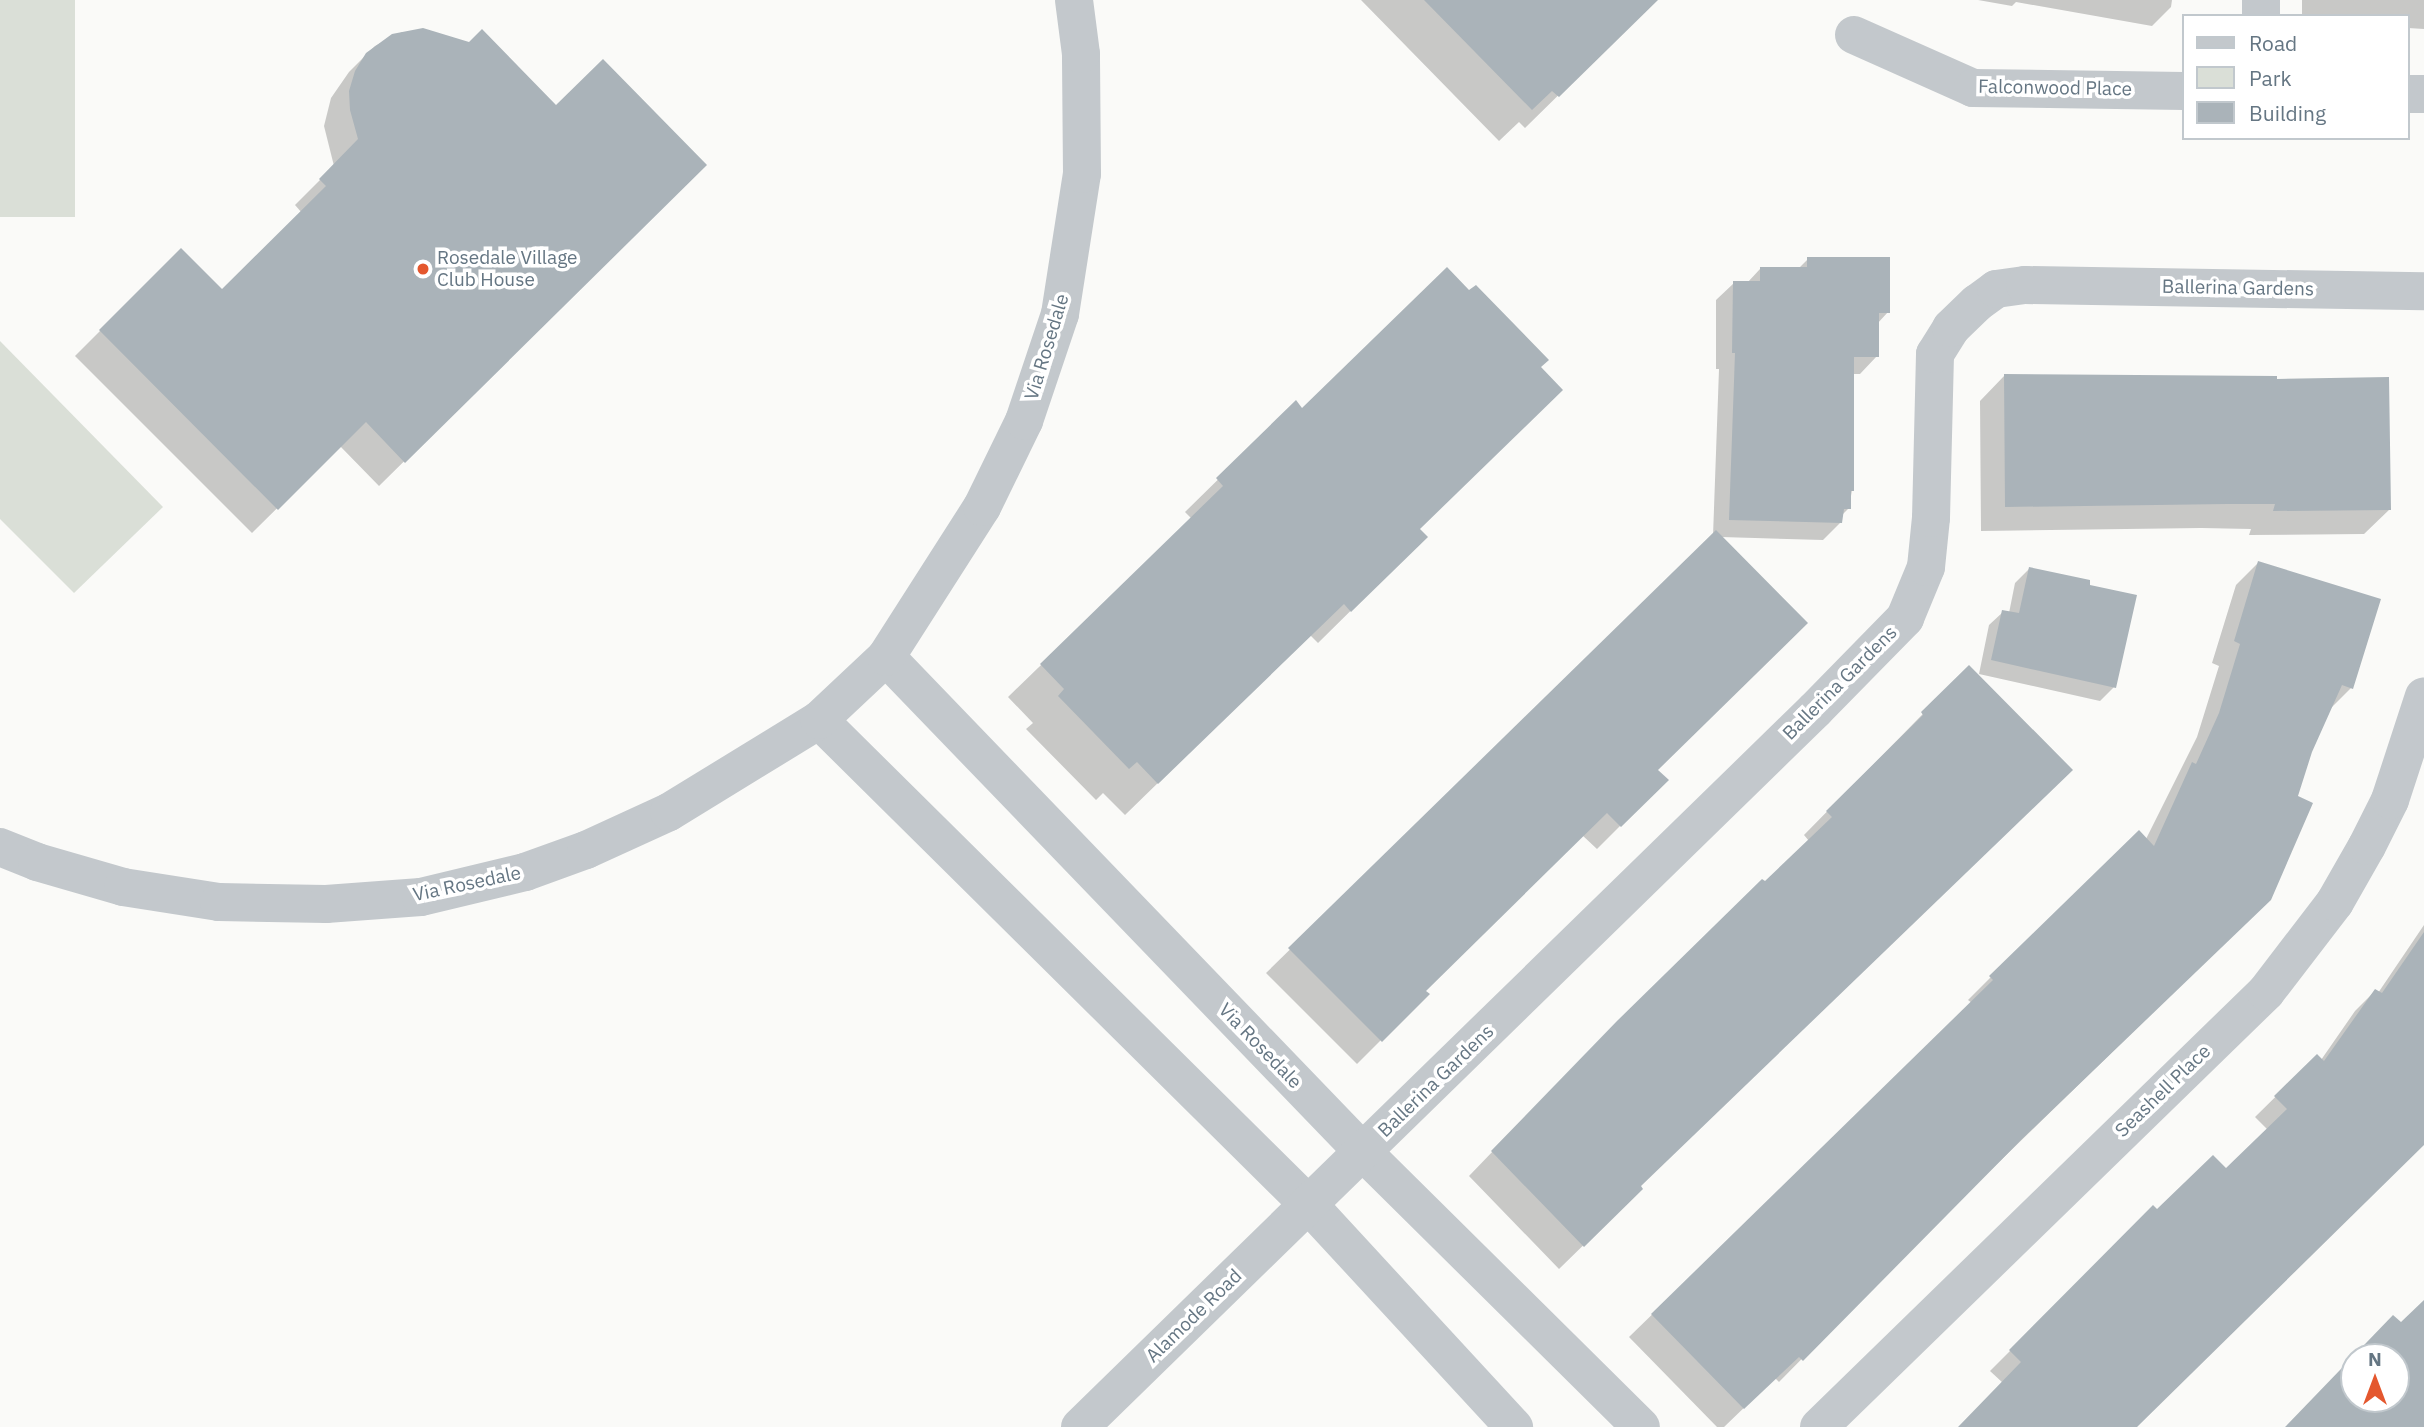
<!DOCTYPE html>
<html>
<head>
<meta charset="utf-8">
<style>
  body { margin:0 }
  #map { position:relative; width:2424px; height:1427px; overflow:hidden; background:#fafaf8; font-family:"IBM Plex Sans",sans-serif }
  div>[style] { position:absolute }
  .green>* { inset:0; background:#dadfd7; transform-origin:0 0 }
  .shadow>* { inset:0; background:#0003 }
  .building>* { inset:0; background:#aab3b9 }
  .minor>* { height:38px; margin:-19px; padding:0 19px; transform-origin:19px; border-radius:19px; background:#c3c8cc }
  .dots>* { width:19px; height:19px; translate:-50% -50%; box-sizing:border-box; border:4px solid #fff; border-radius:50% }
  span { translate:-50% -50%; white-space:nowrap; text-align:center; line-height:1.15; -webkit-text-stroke:7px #fff; paint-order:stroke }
  .street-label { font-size:19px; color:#657683 }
  .poi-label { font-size:19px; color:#657683 }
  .left { translate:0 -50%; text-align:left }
  .legend { position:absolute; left:2182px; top:14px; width:228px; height:126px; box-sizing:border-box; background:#fff; border:2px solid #c1c8cd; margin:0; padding:9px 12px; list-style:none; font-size:21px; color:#657683 }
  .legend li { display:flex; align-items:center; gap:14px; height:35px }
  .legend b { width:35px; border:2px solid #c1c8cd }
  .north { position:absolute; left:2340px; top:1343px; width:70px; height:70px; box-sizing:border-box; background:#fff; border:2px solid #c1c8cd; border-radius:50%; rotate:0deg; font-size:19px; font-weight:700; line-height:28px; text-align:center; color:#657683 }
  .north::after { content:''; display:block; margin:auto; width:24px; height:32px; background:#e4572e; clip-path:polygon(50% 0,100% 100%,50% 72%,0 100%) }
</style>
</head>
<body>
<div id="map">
  <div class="green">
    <div style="left:0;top:0;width:75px;height:217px"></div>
    <div style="clip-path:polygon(0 341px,163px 507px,74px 593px,0 519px)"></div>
  </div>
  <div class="shadow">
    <div style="clip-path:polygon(1361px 0,1640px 0,1635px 20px,1525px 128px,1519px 122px,1499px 141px)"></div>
    <div style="clip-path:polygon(1978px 0,2172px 0,2171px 7px,2152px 26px,2016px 2px,2012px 6px)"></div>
    <div style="clip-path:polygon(2302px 0,2424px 0,2424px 29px,2408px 28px,2408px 16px,2302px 16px)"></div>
    <div style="clip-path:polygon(402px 32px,556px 107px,705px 165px,379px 486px,340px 446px,252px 533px,75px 356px,181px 250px,222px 292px,302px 213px,295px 205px,334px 166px,324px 126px,331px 98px,349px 72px,375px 46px)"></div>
    <div style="clip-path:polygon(1808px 259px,1888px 312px,1877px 324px,1877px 356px,1860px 374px,1852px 374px,1852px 490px,1849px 508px,1841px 516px,1841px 522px,1823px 540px,1721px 537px,1656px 770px,1666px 780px,1597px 849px,1582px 835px,1424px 991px,1427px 994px,1357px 1064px,1266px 973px,1713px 536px,1719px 369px,1716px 369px,1716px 300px,1734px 283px,1747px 283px,1760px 269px,1798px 269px)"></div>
    <div style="clip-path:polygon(2005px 375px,2390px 509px,2364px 534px,2249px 535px,2251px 529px,2201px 528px,1981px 531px,1980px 401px)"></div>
    <div style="clip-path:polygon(1296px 403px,1418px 529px,1393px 569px,1318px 643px,1310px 635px,1125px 815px,1103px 793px,1096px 800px,1026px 729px,1033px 723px,1008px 697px,1192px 519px,1185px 512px)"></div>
    <div style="clip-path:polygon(2258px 563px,2351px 688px,2329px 710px,2310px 751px,2246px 922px,1927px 1232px,1779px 1382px,1775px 1378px,1724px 1427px,1717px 1427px,1629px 1337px,1972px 1003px,1968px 1000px,1991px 977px,2146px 839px,2197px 737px,2219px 666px,2212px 663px,2236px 585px)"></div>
    <div style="clip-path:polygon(2029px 569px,2114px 687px,2100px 701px,1979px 674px,1989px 625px,2003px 612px,2009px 613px,2015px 583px)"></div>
    <div style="clip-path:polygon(1969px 667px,1639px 1186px,1641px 1189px,1559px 1269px,1469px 1176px,1593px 1047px,1809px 841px,1804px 835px)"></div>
    <div style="clip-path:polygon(2424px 925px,2424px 1143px,2134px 1427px,1960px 1427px,2003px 1383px,1990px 1371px,2153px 1208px,2157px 1212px,2226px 1170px,2268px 1130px,2255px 1117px,2317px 1056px,2321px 1060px,2355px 1011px,2375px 991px,2378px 993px)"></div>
  </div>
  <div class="building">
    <div style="clip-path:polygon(1424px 0,1658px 0,1559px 97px,1552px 91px,1532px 110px)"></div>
    <div style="clip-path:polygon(423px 28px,469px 42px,482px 29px,556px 105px,603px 59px,707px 165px,405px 463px,366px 422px,278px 510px,99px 330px,181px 248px,222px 289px,326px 186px,319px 179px,358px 139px,350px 110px,349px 91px,355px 71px,366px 53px,392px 34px)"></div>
    <div style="clip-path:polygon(1807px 257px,1890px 257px,1890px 313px,1879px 313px,1879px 357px,1854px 357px,1854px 491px,1851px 491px,1851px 509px,1844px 509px,1842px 523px,1729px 520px,1735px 353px,1732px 353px,1733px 281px,1760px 281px,1760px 267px,1807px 267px)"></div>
    <div style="clip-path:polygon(1447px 267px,1469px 290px,1476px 285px,1549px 360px,1541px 367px,1563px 390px,1420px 529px,1428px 537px,1351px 612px,1344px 604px,1158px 784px,1137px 762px,1129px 769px,1058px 696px,1064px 689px,1040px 664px,1223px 486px,1216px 478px,1296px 400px,1302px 408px)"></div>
    <div style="clip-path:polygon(2004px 374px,2277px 376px,2277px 379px,2389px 377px,2391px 510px,2273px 511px,2275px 504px,2227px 504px,2005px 507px)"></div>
    <div style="clip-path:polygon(1716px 530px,1808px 623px,1658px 770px,1669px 780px,1621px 827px,1607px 813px,1426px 991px,1430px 994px,1382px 1042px,1288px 948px)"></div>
    <div style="clip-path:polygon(2258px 561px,2381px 599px,2353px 689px,2342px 685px,2312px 752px,2298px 796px,2313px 803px,2271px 900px,2021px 1140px,1803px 1361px,1799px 1357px,1744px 1409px,1651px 1314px,1993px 980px,1989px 976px,2139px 830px,2154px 846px,2192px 762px,2196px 764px,2219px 713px,2240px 644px,2234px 641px)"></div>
    <div style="clip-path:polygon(2029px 567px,2090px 580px,2090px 585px,2137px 595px,2116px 688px,1991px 660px,2002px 610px,2019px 613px)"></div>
    <div style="clip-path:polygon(1969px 665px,2073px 770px,1641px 1186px,1643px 1189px,1584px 1247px,1491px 1151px,1617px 1021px,1762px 879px,1765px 881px,1832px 817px,1826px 811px,1923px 715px,1921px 712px)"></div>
    <div style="clip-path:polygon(2424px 932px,2424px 1145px,2137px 1427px,1958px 1427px,2021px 1362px,2009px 1350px,2153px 1205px,2157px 1209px,2213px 1155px,2226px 1168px,2287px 1109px,2274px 1096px,2317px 1054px,2324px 1061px,2375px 989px,2382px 993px)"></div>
    <div style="clip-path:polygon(evenodd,2424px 1300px,2424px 1427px,2285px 1427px,2393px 1315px,2401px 1322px,2424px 1300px,2354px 1357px,2396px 1357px,2396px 1399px,2354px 1399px,2354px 1357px)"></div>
  </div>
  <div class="minor">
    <div style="left:2261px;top:16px;width:16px;rotate:-90deg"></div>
    <div style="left:1854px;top:35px;width:130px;rotate:24deg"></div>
    <div style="left:1973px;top:88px;width:211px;rotate:0.8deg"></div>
    <div style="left:2408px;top:94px;width:16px"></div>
    <div style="left:886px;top:657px;width:687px;rotate:46.06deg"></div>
    <div style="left:1363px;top:1152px;width:391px;rotate:44.7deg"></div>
    <div style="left:819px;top:720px;width:688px;rotate:44.71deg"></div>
    <div style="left:1308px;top:1204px;width:304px;rotate:47.3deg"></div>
    <div style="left:0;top:847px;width:40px;rotate:22deg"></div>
    <div style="left:37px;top:862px;width:90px;rotate:16.2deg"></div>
    <div style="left:123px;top:887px;width:97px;rotate:8.9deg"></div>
    <div style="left:219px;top:902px;width:107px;rotate:1.1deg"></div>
    <div style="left:326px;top:904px;width:95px;rotate:-4.2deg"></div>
    <div style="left:421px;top:897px;width:107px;rotate:-13.5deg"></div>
    <div style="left:525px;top:872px;width:65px;rotate:-19.8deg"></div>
    <div style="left:586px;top:850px;width:91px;rotate:-24.6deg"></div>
    <div style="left:669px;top:812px;width:176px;rotate:-31.5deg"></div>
    <div style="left:819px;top:720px;width:92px;rotate:-43.2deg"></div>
    <div style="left:886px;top:657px;width:178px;rotate:-57.4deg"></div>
    <div style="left:982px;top:507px;width:96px;rotate:-64deg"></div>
    <div style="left:1024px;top:421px;width:113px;rotate:-71.4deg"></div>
    <div style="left:1060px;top:314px;width:142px;rotate:-81.1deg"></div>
    <div style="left:1082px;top:174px;width:120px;rotate:-90.5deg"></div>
    <div style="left:1081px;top:54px;width:54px;rotate:-97.4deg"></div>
    <div style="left:1080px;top:1427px;width:1027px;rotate:-44.29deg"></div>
    <div style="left:1815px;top:710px;width:129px;rotate:-45.6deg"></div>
    <div style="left:1905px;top:618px;width:55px;rotate:-67.6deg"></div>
    <div style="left:1926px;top:567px;width:49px;rotate:-84.2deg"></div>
    <div style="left:1931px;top:518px;width:164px;rotate:-88.6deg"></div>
    <div style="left:1935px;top:354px;width:31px;rotate:-58deg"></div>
    <div style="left:1951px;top:328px;width:36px;rotate:-44deg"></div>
    <div style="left:1977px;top:303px;width:24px;rotate:-36deg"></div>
    <div style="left:1996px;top:289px;width:29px;rotate:-8deg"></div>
    <div style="left:2025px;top:285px;width:399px;rotate:0.9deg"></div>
    <div style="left:1819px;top:1427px;width:624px;rotate:-44.22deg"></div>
    <div style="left:2266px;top:992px;width:113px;rotate:-52.5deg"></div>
    <div style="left:2335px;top:902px;width:64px;rotate:-60.3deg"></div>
    <div style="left:2367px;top:846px;width:51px;rotate:-63.4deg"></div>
    <div style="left:2390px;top:800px;width:109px;rotate:-71.9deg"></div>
  </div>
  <div class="dots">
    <div style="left:423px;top:269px;background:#e4572e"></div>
  </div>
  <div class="street-label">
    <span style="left:2055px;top:88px;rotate:1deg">Falconwood Place</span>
    <span style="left:2238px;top:288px;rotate:1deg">Ballerina Gardens</span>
    <span style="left:1047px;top:347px;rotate:-73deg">Via Rosedale</span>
    <span style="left:1840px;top:683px;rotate:-45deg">Ballerina Gardens</span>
    <span style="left:467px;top:884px;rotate:-12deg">Via Rosedale</span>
    <span style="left:1260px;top:1046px;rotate:46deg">Via Rosedale</span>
    <span style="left:1436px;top:1081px;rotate:-44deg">Ballerina Gardens</span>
    <span style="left:2163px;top:1091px;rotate:-44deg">Seashell Place</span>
    <span style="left:1194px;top:1316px;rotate:-44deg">Alamode Road</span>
  </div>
  <div class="poi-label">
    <span class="left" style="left:437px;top:269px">Rosedale Village<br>Club House</span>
  </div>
  <ul class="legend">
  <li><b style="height:9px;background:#c3c8cc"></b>Road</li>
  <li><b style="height:19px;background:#dadfd7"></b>Park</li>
  <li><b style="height:19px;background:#aab3b9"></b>Building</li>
  </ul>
  <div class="north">N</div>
</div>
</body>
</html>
